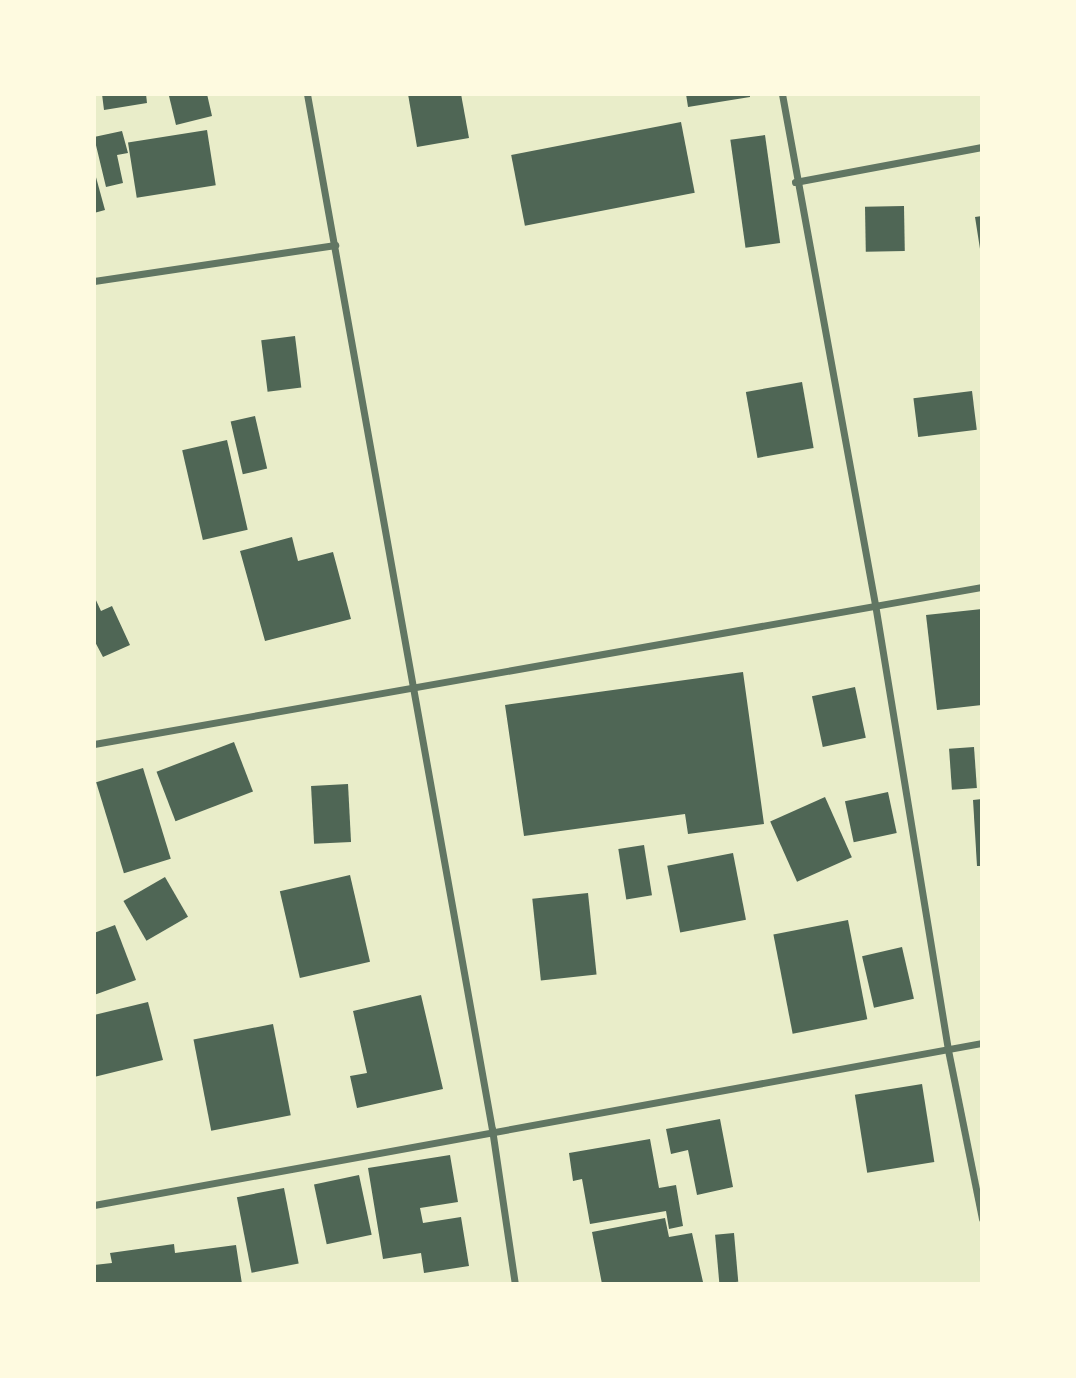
<!DOCTYPE html>
<html>
<head>
<meta charset="utf-8">
<style>
  body { margin:0 }
  #map { position:relative; width:1076px; height:1378px; overflow:hidden; background:#e9edc9; font-family:"Roboto Condensed",sans-serif }
  div>[style] { position:absolute }
  .building>* { inset:0; background:#4f6655; transform-origin:0 0 }
  .minor>* { height:7px; margin:-3.5px; padding:0 3.5px; transform-origin:3.5px; border-radius:3.5px; background:#617663 }
  span { translate:-50% -50%; white-space:nowrap; text-align:center; line-height:1.15; -webkit-text-stroke:7px #fefae0; paint-order:stroke }
  .frame { position:absolute; inset:0; border:96px solid #fefae0; pointer-events:none }
</style>
</head>
<body>
<div id="map">
  <div class="building">
    <div style="clip-path:polygon(102px 94px,146px 94px,147px 103px,104px 110px)"></div>
    <div style="clip-path:polygon(207px 94px,212px 116px,176px 125px,169px 96px)"></div>
    <div style="clip-path:polygon(408px 94px,461px 94px,469px 138px,417px 147px)"></div>
    <div style="clip-path:polygon(686px 94px,750px 94px,750px 97px,688px 107px)"></div>
    <div style="left:681px;top:122px;width:72px;height:173px;rotate:79deg"></div>
    <div style="left:207px;top:130px;width:56px;height:80px;rotate:81deg"></div>
    <div style="clip-path:polygon(122px 131px,128px 153px,117px 155px,123px 183px,106px 187px,94px 137px)"></div>
    <div style="left:765px;top:135px;width:109px;height:35px;rotate:82deg"></div>
    <div style="clip-path:polygon(94px 170px,105px 210px,94px 213px)"></div>
    <div style="left:904px;top:206px;width:45px;height:39px;rotate:89deg"></div>
    <div style="clip-path:polygon(982px 216px,982px 249px,980px 249px,975px 217px)"></div>
    <div style="left:295px;top:336px;width:52px;height:34px;rotate:83deg"></div>
    <div style="left:802px;top:382px;width:67px;height:57px;rotate:80deg"></div>
    <div style="left:972px;top:391px;width:39px;height:59px;rotate:83deg"></div>
    <div style="left:255px;top:416px;width:54px;height:25px;rotate:77deg"></div>
    <div style="left:227px;top:440px;width:92px;height:46px;rotate:77deg"></div>
    <div style="clip-path:polygon(292px 537px,298px 561px,333px 552px,351px 619px,265px 641px,240px 551px)"></div>
    <div style="clip-path:polygon(94px 596px,101px 611px,112px 606px,130px 645px,103px 657px,94px 640px)"></div>
    <div style="clip-path:polygon(982px 609px,982px 705px,937px 710px,926px 615px)"></div>
    <div style="clip-path:polygon(743px 672px,764px 824px,688px 834px,685px 814px,524px 836px,505px 705px)"></div>
    <div style="left:855px;top:687px;width:52px;height:44px;rotate:78deg"></div>
    <div style="left:234px;top:742px;width:53px;height:83px;rotate:69deg"></div>
    <div style="left:974px;top:747px;width:41px;height:25px;rotate:86deg"></div>
    <div style="left:143px;top:768px;width:95px;height:49px;rotate:73deg"></div>
    <div style="left:348px;top:784px;width:58px;height:37px;rotate:87deg"></div>
    <div style="left:888px;top:792px;width:42px;height:44px;rotate:78deg"></div>
    <div style="left:825px;top:797px;width:66px;height:60px;rotate:66deg"></div>
    <div style="clip-path:polygon(982px 799px,982px 866px,977px 866px,973px 800px)"></div>
    <div style="left:644px;top:845px;width:51px;height:26px;rotate:81deg"></div>
    <div style="left:733px;top:853px;width:68px;height:67px;rotate:79deg"></div>
    <div style="left:350px;top:875px;width:89px;height:72px;rotate:77deg"></div>
    <div style="left:165px;top:877px;width:46px;height:48px;rotate:60deg"></div>
    <div style="left:588px;top:893px;width:82px;height:56px;rotate:84deg"></div>
    <div style="left:848px;top:920px;width:101px;height:76px;rotate:79deg"></div>
    <div style="clip-path:polygon(115px 925px,136px 980px,94px 995px,94px 933px)"></div>
    <div style="left:902px;top:947px;width:53px;height:41px;rotate:77deg"></div>
    <div style="clip-path:polygon(421px 995px,443px 1089px,357px 1108px,350px 1076px,367px 1073px,353px 1011px)"></div>
    <div style="clip-path:polygon(148px 1002px,163px 1060px,94px 1077px,94px 1015px)"></div>
    <div style="left:273px;top:1024px;width:93px;height:81px;rotate:79deg"></div>
    <div style="left:922px;top:1084px;width:79px;height:68px;rotate:81deg"></div>
    <div style="clip-path:polygon(720px 1119px,733px 1187px,697px 1195px,688px 1150px,671px 1154px,666px 1129px)"></div>
    <div style="clip-path:polygon(650px 1139px,659px 1188px,676px 1185px,683px 1226px,669px 1229px,666px 1211px,590px 1224px,582px 1179px,573px 1181px,569px 1153px)"></div>
    <div style="clip-path:polygon(450px 1155px,458px 1202px,420px 1208px,423px 1223px,461px 1217px,469px 1266px,424px 1273px,421px 1253px,383px 1259px,368px 1168px)"></div>
    <div style="left:359px;top:1175px;width:61px;height:46px;rotate:78deg"></div>
    <div style="left:284px;top:1188px;width:77px;height:48px;rotate:79deg"></div>
    <div style="clip-path:polygon(665px 1218px,669px 1237px,692px 1233px,703px 1282px,602px 1284px,592px 1232px)"></div>
    <div style="left:734px;top:1233px;width:49px;height:19px;rotate:85deg"></div>
    <div style="clip-path:polygon(174px 1244px,175px 1253px,236px 1245px,242px 1284px,94px 1284px,94px 1265px,112px 1263px,110px 1253px)"></div>
  </div>
  <div class="minor">
    <div style="left:307px;top:94px;width:1051px;rotate:79.87deg"></div>
    <div style="left:492px;top:1129px;width:157px;rotate:81.6deg"></div>
    <div style="left:782px;top:94px;width:518px;rotate:79.67deg"></div>
    <div style="left:875px;top:604px;width:452px;rotate:80.7deg"></div>
    <div style="left:948px;top:1050px;width:172px;rotate:78.6deg"></div>
    <div style="left:795px;top:182px;width:190px;rotate:-10.6deg"></div>
    <div style="left:94px;top:281px;width:244px;rotate:-8.5deg"></div>
    <div style="left:94px;top:744px;width:902px;rotate:-10.03deg"></div>
    <div style="left:94px;top:1205px;width:903px;rotate:-10.34deg"></div>
  </div>
  <div class="frame"></div>
</div>
</body>
</html>
